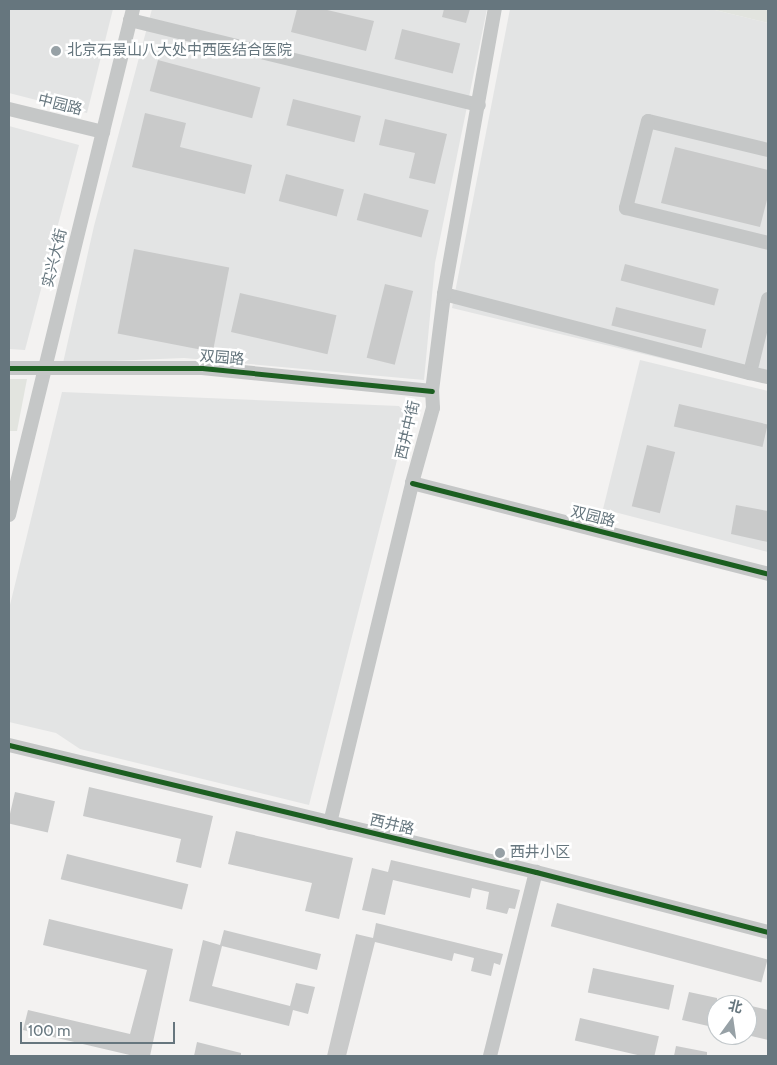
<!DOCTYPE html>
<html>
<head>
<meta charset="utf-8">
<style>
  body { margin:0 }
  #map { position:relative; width:777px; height:1065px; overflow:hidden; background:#f3f2f1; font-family:Cabin,"Noto Sans SC",sans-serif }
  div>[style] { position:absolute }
  .built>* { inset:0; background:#e3e4e4 }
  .green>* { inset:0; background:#e2e4df }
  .building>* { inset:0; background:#c9caca; transform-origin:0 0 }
  .minor>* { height:14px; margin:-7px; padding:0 7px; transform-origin:7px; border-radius:7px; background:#c5c7c7 }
  .cycleway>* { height:5px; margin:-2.5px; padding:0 2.5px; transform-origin:2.5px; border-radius:2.5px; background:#1b5e20 }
  .dots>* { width:14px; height:14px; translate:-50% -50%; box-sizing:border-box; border:2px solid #fff; border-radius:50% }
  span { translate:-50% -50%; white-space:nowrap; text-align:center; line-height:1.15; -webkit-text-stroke:5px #fff; paint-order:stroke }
  .poi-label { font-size:15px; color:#66767e }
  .left { translate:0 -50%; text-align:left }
  .street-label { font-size:15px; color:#66767e }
  .frame { position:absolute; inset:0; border:10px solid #66767e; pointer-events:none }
  .north { position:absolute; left:707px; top:995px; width:50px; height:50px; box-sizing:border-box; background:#fff; border:1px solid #c2c8cb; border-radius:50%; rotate:14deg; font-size:14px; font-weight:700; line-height:20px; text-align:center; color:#66767e }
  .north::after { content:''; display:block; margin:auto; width:18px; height:22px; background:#97a1a6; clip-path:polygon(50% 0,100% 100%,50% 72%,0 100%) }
  .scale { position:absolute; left:20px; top:1022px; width:155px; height:22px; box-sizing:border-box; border:2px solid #66767e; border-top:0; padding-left:6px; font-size:15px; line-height:18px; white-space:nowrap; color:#66767e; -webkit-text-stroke:4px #fff; paint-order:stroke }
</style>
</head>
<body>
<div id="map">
  <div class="built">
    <div style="clip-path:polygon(9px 9px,113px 9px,87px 113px,9px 93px)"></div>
    <div style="clip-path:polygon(152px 9px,487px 9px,435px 263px,424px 380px,184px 358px,63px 363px,94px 226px)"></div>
    <div style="clip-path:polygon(510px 9px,711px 9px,768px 23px,768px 384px,452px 308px)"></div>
    <div style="clip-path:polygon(9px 126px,79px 145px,25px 350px,9px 349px)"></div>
    <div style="clip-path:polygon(640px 360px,768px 391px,768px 552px,603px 509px)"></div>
    <div style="clip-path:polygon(62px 392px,399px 406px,408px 417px,309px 805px,80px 749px,56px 733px,9px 722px,9px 609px)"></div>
  </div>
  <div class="green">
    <div style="clip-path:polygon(711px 9px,768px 9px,768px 23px)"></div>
    <div style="clip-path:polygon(9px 379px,27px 379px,17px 431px,9px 431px)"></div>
  </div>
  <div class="building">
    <div style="clip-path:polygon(297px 9px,323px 9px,374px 21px,366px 51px,291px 32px)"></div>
    <div style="clip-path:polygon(444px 9px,470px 9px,466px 23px,442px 17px)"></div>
    <div style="left:402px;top:29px;width:60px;height:31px;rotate:14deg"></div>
    <div style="left:158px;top:60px;width:106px;height:32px;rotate:15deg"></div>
    <div style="left:293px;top:99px;width:70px;height:27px;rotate:14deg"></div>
    <div style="clip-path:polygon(145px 113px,186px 123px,180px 147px,252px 165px,245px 194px,132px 167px)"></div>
    <div style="clip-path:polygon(385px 119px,447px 134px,435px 184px,409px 178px,415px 153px,379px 145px)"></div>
    <div style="clip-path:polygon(675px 147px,768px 170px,768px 196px,760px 227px,661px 203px)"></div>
    <div style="left:286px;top:174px;width:60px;height:28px;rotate:15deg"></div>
    <div style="left:364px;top:193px;width:67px;height:28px;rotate:15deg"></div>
    <div style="left:134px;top:249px;width:97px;height:86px;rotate:11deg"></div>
    <div style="left:625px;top:264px;width:97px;height:17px;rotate:15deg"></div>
    <div style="left:385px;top:284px;width:29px;height:76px;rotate:14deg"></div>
    <div style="left:240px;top:293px;width:99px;height:40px;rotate:13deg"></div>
    <div style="left:616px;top:307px;width:93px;height:19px;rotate:14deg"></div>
    <div style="left:679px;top:404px;width:91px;height:23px;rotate:13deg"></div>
    <div style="left:647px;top:445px;width:29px;height:63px;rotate:14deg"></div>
    <div style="clip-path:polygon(736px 505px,768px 511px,768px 542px,731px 534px)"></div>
    <div style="clip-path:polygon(89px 787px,213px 816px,201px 868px,176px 862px,181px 839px,83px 816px)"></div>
    <div style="left:15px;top:792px;width:41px;height:32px;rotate:13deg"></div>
    <div style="clip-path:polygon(236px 831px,353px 858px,339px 919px,305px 911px,312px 883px,228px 864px)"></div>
    <div style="left:67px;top:854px;width:125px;height:26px;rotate:14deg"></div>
    <div style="clip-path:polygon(391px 860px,520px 890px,515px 909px,509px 908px,507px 914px,486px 909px,489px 892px,472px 888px,470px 898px,393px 880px,385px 915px,362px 910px,372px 868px,388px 872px)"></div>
    <div style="left:557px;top:903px;width:218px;height:24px;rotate:15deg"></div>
    <div style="clip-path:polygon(49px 919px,173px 949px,150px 1056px,134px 1056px,23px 1030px,28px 1010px,130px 1034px,147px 970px,43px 945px)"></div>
    <div style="clip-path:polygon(376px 923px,503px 954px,500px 965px,494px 963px,491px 976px,471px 971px,474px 958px,454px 953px,452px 961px,375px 942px,346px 1056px,327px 1056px,356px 934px,373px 938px)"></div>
    <div style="clip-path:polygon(224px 930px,321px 954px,317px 970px,222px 946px,212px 986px,290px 1006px,296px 983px,315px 987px,308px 1014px,293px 1010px,289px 1026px,189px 1001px,203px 940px,220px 945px)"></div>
    <div style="left:593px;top:968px;width:83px;height:25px;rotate:12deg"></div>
    <div style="clip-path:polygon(689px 992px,717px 998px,717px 1028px,682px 1020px)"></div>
    <div style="clip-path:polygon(747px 1005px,768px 1010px,768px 1040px,747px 1035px)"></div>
    <div style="left:580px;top:1018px;width:81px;height:23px;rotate:13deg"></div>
    <div style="clip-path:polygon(197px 1042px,241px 1053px,241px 1056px,194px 1056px)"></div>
    <div style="clip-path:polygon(676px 1046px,707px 1052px,707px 1056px,674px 1056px)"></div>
  </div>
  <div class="minor">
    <div style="left:130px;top:20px;width:359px;rotate:13.7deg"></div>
    <div style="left:9px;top:109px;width:97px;rotate:13.7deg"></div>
    <div style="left:768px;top:150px;width:123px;rotate:-166.4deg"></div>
    <div style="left:648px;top:121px;width:90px;rotate:104.2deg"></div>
    <div style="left:626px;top:208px;width:146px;rotate:13.8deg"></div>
    <div style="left:444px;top:294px;width:316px;rotate:14.5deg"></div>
    <div style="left:768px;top:299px;width:76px;rotate:103.7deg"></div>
    <div style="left:750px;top:373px;width:18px;rotate:13deg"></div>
    <div style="left:9px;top:368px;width:193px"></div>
    <div style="left:202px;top:368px;width:231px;rotate:5.7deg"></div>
    <div style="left:412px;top:483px;width:367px;rotate:14.3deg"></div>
    <div style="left:9px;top:515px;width:521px;rotate:-76.23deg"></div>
    <div style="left:9px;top:745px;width:542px;rotate:13.55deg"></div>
    <div style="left:536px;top:872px;width:240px;rotate:14.5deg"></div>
    <div style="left:330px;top:823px;width:350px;rotate:-76.4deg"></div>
    <div style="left:412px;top:483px;width:78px;rotate:-74.4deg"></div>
    <div style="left:433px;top:408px;width:17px;rotate:-93deg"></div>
    <div style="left:432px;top:391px;width:98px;rotate:-82.9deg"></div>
    <div style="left:444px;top:294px;width:290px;rotate:-79.9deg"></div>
    <div style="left:490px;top:1056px;width:190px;rotate:-76deg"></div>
  </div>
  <div class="cycleway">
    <div style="left:9px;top:368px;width:193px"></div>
    <div style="left:202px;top:368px;width:231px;rotate:5.7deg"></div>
    <div style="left:412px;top:483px;width:367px;rotate:14.3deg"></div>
    <div style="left:9px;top:745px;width:542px;rotate:13.55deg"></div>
    <div style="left:536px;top:872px;width:240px;rotate:14.5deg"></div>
  </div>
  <div class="dots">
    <div style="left:56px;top:51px;background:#97a1a6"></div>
    <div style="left:500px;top:853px;background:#97a1a6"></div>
  </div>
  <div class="poi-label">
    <span class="left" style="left:67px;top:51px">北京石景山八大处中西医结合医院</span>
    <span class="left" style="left:510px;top:853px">西井小区</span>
  </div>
  <div class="street-label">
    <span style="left:60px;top:105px;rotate:14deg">中园路</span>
    <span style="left:55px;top:258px;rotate:-76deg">实兴大街</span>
    <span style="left:222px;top:358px;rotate:5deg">双园路</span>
    <span style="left:408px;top:430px;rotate:-77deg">西井中街</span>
    <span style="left:593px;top:517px;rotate:14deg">双园路</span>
    <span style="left:392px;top:825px;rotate:13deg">西井路</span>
  </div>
  <div class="frame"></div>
  <div class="north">北</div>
  <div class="scale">100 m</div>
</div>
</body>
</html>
